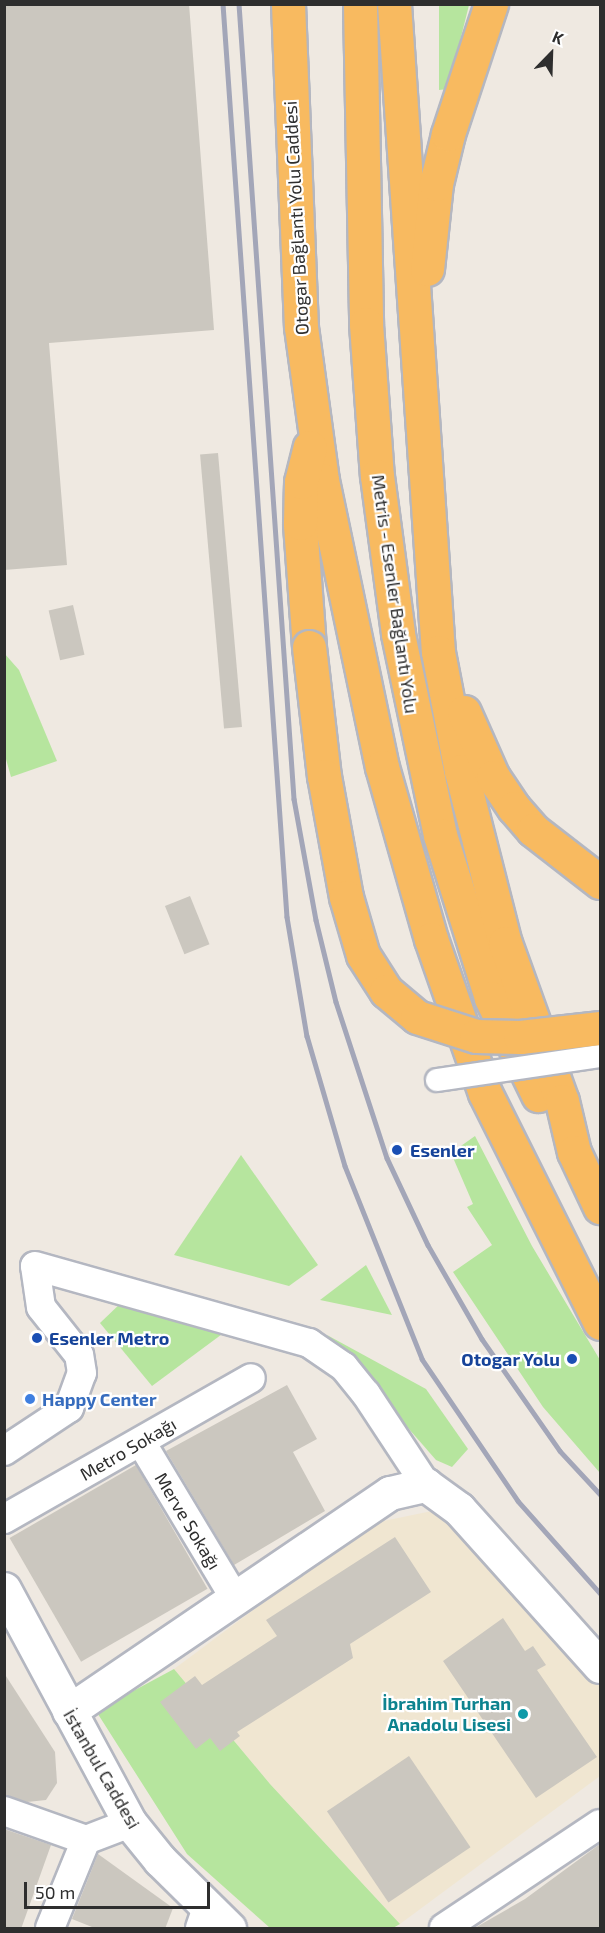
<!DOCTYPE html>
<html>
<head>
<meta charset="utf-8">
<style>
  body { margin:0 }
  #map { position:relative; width:605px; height:1933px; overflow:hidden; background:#efe9e1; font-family:"Exo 2",sans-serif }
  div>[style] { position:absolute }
  .education>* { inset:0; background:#f0e6d1 }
  .green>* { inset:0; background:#b6e59e }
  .building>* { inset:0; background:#cbc7bf; transform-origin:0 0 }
  .roads { filter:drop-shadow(2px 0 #b4b7c1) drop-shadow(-2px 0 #b4b7c1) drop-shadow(0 2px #b4b7c1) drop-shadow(0 -2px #b4b7c1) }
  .minor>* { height:28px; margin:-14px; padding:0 14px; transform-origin:14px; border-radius:14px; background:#fff }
  .tertiary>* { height:33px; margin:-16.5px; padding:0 16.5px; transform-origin:16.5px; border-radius:16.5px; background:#fff }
  .secondary>* { height:33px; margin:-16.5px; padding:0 16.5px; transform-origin:16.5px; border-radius:16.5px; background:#fff }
  .trunk>* { height:33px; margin:-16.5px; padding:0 16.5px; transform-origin:16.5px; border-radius:16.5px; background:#f8ba60 }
  .rail>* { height:4.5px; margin:-2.25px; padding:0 2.25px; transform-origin:2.25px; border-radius:2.25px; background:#a3a6b8 }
  .bridges { filter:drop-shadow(2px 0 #b4b7c1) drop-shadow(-2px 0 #b4b7c1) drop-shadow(0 2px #b4b7c1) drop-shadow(0 -2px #b4b7c1) }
  .pedestrian-bridge>* { height:22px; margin:-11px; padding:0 11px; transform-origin:11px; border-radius:11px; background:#fff }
  .trunk-bridge>* { height:33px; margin:-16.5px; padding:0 16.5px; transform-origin:16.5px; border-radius:16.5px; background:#f8ba60 }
  .dots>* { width:16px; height:16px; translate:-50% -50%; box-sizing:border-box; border:3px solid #fff; border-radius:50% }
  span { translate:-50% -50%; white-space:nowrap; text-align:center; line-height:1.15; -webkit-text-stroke:4.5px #fff; paint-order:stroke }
  .street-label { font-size:18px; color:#2e2e2e }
  .transit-label { font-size:18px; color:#164399; font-weight:700 }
  .left { translate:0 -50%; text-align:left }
  .right { translate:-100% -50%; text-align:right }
  .shop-label { font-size:18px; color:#366cbe; font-weight:700 }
  .culture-label { font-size:18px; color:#0d838f; font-weight:700 }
  .frame { position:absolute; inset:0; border:6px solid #2e2e2e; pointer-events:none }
  .north { position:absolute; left:521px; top:24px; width:60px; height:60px; -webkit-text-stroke:4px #fff; paint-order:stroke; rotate:23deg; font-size:16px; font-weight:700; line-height:24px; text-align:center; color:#2e2e2e }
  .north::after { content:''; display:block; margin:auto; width:21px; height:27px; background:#2e2e2e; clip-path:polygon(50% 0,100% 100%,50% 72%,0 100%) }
  .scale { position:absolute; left:24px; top:1882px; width:186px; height:27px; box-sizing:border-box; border:3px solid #2e2e2e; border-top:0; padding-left:8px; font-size:18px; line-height:21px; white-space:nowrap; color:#2e2e2e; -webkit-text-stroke:4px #fff; paint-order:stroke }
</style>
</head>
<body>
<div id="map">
  <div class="education">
    <div style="clip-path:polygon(432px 1511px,450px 1516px,600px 1681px,600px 1776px,400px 1924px,270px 1784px,174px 1669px,369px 1524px)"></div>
  </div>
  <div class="green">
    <div style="clip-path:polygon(439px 5px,469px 5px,448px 89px,439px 90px)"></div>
    <div style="clip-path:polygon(4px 653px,19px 670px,57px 761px,11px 777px,4px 752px)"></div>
    <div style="clip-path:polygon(475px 1136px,532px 1246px,600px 1360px,600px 1473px,543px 1407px,453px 1272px,492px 1245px,467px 1207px,473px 1204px,451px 1153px)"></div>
    <div style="clip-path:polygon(241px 1155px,318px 1265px,289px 1286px,174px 1255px)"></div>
    <div style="clip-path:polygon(366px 1265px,392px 1315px,320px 1300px)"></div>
    <div style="clip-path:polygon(124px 1300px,233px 1326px,152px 1386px,100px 1323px)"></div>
    <div style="clip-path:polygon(327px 1335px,426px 1389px,468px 1449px,452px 1467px,436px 1460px)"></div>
    <div style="clip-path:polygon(174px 1669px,270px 1784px,400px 1924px,393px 1928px,270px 1928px,187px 1854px,96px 1711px)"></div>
  </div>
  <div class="building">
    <div style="clip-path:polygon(4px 4px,189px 4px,214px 330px,49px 343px,67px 565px,4px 570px)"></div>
    <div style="left:218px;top:453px;width:275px;height:18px;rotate:85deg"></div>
    <div style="left:73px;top:605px;width:51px;height:25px;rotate:77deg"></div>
    <div style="left:190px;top:896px;width:52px;height:27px;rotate:68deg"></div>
    <div style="clip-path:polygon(287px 1385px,317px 1439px,293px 1452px,325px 1511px,234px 1565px,166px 1451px)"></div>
    <div style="left:136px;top:1465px;width:143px;height:146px;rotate:60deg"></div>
    <div style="clip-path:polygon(395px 1537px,431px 1592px,350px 1644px,353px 1658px,237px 1732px,240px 1736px,220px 1751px,210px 1738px,196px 1749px,160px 1702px,195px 1676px,202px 1685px,277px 1636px,266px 1620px)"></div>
    <div style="clip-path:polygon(503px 1618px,525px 1651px,533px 1646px,546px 1665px,537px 1670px,597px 1757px,536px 1798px,443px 1661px)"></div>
    <div style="clip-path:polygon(4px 1673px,55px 1752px,57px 1783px,46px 1800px,27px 1802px,4px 1795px)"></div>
    <div style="left:409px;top:1756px;width:110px;height:99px;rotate:56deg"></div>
    <div style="clip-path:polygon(4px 1829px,51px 1845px,21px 1929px,4px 1929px)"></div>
    <div style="clip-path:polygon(600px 1844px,600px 1929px,473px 1929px,525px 1899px)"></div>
    <div style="clip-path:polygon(98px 1854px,173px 1908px,165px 1929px,97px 1929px,72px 1919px)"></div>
  </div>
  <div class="roads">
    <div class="minor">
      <div style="left:141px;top:1442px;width:184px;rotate:59deg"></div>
      <div style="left:4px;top:1451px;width:78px;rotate:-33.5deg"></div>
      <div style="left:69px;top:1408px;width:37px;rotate:-70deg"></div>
      <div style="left:82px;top:1373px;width:18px;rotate:-99deg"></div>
      <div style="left:79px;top:1355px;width:61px;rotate:-128.4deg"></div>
      <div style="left:41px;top:1307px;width:41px;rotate:-98.3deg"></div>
      <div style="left:35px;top:1266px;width:285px;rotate:15.7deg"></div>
      <div style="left:309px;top:1343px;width:42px;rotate:34.4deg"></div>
      <div style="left:344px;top:1367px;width:35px;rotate:51deg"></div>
      <div style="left:366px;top:1394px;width:109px;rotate:56.6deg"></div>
      <div style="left:4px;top:1519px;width:284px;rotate:-29.7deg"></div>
      <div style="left:4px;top:1811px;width:87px;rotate:19.5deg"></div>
      <div style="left:86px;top:1840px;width:47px;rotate:-21.1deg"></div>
      <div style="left:50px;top:1928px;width:95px;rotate:-67.8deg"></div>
      <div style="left:200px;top:1928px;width:21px;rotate:-71deg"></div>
      <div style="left:444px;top:1928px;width:187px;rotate:-33.7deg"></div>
    </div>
    <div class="tertiary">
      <div style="left:69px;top:1711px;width:388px;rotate:-34.2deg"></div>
      <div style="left:390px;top:1493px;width:37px;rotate:-13deg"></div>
      <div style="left:426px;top:1485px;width:41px;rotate:36deg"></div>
      <div style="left:459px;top:1509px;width:211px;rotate:48.1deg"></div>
    </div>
    <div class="secondary">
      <div style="left:4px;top:1589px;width:266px;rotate:61.7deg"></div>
      <div style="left:130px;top:1823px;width:48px;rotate:51deg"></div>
      <div style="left:160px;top:1860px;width:97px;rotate:44.6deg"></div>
    </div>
    <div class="trunk">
      <div style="left:288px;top:4px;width:323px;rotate:87.7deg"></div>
      <div style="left:301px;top:327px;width:154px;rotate:82.2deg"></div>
      <div style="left:322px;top:480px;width:293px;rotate:78.2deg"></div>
      <div style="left:382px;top:767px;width:179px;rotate:74.1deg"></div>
      <div style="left:431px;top:939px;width:163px;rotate:70.7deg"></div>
      <div style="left:485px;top:1093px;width:257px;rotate:63.4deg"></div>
      <div style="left:360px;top:4px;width:320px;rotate:88.9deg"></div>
      <div style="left:366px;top:324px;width:152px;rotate:85.9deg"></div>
      <div style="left:377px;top:476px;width:159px;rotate:82.4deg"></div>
      <div style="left:398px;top:634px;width:205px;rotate:78.2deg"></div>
      <div style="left:440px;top:835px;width:171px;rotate:72.6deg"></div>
      <div style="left:491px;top:998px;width:108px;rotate:64.1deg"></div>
      <div style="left:394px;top:4px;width:649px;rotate:86.12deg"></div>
      <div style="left:438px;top:652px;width:121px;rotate:79.1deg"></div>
      <div style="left:461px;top:771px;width:178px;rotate:75.7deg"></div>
      <div style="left:505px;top:943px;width:168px;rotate:70.2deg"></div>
      <div style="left:562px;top:1101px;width:52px;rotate:76.8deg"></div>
      <div style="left:574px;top:1152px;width:61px;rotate:64.7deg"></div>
      <div style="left:427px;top:269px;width:85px;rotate:-84deg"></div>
      <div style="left:436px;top:184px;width:51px;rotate:-76.5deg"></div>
      <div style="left:448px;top:134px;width:137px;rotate:-71.7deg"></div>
      <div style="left:309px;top:647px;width:124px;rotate:-94.2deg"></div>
      <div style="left:300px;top:523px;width:41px;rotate:-88.6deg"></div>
      <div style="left:301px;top:482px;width:36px;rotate:-76deg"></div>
      <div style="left:464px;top:712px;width:71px;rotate:66deg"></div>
      <div style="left:493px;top:777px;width:37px;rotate:56deg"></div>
      <div style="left:514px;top:808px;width:29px;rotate:49deg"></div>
      <div style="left:533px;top:830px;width:85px;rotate:37.8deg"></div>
    </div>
  </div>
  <div class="rail">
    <div style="left:223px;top:4px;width:915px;rotate:85.99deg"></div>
    <div style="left:287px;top:917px;width:121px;rotate:80.5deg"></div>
    <div style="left:307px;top:1036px;width:135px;rotate:73.7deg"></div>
    <div style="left:345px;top:1166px;width:208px;rotate:68.2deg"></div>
    <div style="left:422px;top:1359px;width:171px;rotate:55.9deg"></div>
    <div style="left:518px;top:1501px;width:123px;rotate:48.3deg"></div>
    <div style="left:239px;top:4px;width:797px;rotate:86.04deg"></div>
    <div style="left:294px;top:799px;width:123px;rotate:79.7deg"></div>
    <div style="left:316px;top:920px;width:84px;rotate:76.3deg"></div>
    <div style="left:336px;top:1002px;width:164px;rotate:71.9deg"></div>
    <div style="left:387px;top:1158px;width:96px;rotate:64.8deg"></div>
    <div style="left:428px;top:1245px;width:108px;rotate:60.1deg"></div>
    <div style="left:482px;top:1339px;width:136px;rotate:55.1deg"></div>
    <div style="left:560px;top:1451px;width:59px;rotate:47.1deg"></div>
  </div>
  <div class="bridges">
    <div class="pedestrian-bridge">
      <div style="left:437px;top:1080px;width:165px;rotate:-8.4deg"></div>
    </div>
    <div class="trunk-bridge">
      <div style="left:309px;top:647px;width:130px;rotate:83.4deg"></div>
      <div style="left:324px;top:776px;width:123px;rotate:79.7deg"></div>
      <div style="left:346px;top:897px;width:60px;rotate:73.7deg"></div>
      <div style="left:363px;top:955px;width:43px;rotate:57.4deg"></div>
      <div style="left:386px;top:991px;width:40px;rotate:40deg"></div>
      <div style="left:417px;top:1017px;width:62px;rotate:17.9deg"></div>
      <div style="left:476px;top:1036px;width:44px;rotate:1.3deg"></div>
      <div style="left:520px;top:1037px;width:81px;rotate:-6.4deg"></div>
    </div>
  </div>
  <div class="dots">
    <div style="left:397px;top:1150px;background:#1a4fb4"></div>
    <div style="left:37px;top:1338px;background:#1a4fb4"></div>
    <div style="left:572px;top:1359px;background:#1a4fb4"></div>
    <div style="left:30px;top:1399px;background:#3f7fe0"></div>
    <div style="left:523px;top:1714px;background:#0f9aa8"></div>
  </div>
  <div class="street-label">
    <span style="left:296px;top:218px;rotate:-93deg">Otogar Bağlantı Yolu Caddesi</span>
    <span style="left:395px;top:594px;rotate:82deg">Metris - Esenler Bağlantı Yolu</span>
    <span style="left:128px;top:1449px;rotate:-30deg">Metro Sokağı</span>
    <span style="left:188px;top:1521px;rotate:59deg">Merve Sokağı</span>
    <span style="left:102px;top:1769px;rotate:60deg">İstanbul Caddesi</span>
  </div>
  <div class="transit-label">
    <span class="left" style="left:410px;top:1150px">Esenler</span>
    <span class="left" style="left:49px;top:1338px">Esenler Metro</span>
    <span class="right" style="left:560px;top:1359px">Otogar Yolu</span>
  </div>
  <div class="shop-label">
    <span class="left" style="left:42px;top:1399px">Happy Center</span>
  </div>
  <div class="culture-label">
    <span class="right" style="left:511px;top:1714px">İbrahim Turhan<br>Anadolu Lisesi</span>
  </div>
  <div class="frame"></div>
  <div class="north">K</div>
  <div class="scale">50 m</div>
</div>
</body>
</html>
